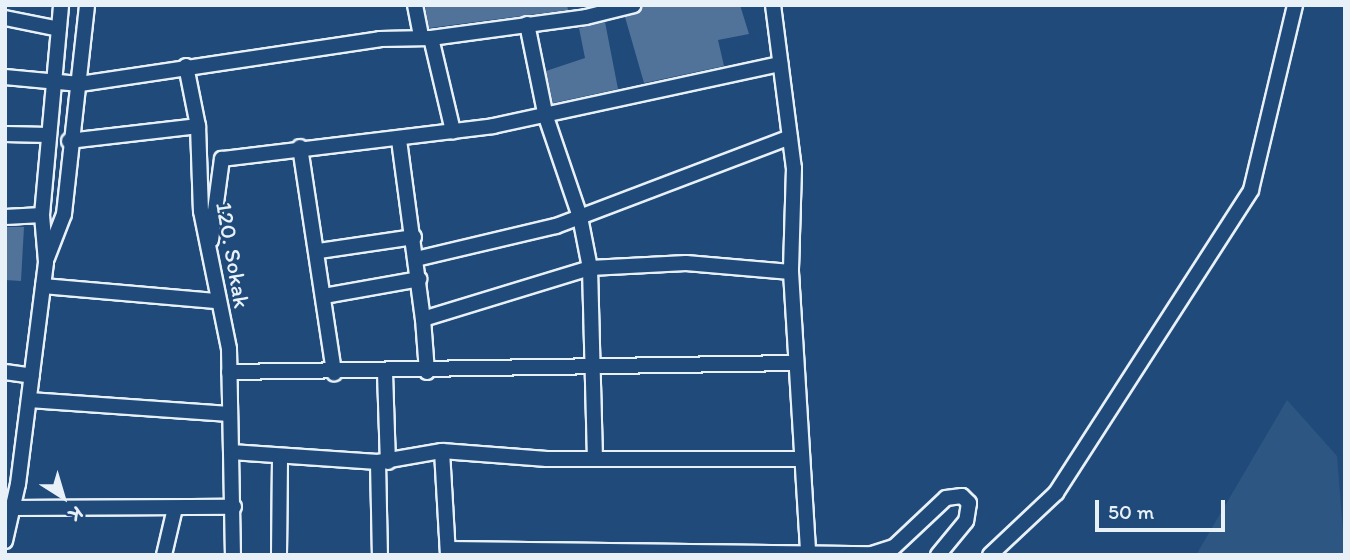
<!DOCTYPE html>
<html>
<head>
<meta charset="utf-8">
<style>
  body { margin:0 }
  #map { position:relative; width:1350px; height:560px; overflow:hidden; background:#1f4a7a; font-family:Itim,sans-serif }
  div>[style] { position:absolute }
  .built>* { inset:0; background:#2e5683 }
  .building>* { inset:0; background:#517399 }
  .roads { filter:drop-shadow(2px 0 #e8f1f8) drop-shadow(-2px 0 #e8f1f8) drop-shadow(0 2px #e8f1f8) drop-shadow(0 -2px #e8f1f8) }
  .street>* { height:14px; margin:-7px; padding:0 7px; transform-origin:7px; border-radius:7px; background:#1f4a7a }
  span { translate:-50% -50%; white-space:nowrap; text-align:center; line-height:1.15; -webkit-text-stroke:5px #1f4a7a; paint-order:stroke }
  .street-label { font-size:23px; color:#e8f1f8 }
  .frame { position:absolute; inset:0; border:7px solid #e8f1f8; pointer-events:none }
  .north { position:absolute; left:28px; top:462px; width:70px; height:70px; -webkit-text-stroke:5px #1f4a7a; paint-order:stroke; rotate:143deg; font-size:19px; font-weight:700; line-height:28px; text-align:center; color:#e8f1f8 }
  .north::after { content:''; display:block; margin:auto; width:24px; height:32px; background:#e8f1f8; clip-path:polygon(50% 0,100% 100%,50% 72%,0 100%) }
  .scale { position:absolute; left:1095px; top:500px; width:130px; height:32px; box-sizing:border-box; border:4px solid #e8f1f8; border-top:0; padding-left:9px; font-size:21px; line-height:24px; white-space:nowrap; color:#e8f1f8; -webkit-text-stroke:5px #1f4a7a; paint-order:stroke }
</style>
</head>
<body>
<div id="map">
  <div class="built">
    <div style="clip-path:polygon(1287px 400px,1337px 456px,1345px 555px,1196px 555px)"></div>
  </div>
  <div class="building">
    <div style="clip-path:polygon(425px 5px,567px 5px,568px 10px,429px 28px)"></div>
    <div style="clip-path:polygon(643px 5px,740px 5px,749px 34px,718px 40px,724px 66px,644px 83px,625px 17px,640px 12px)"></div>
    <div style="clip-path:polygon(605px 22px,618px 89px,553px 103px,546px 71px,585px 58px,579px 28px)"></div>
    <div style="clip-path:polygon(5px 227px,24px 227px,21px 281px,5px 280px)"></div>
  </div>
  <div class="roads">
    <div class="street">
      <div style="left:415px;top:5px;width:32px;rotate:79deg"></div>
      <div style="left:773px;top:5px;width:164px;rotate:82.7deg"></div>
      <div style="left:794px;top:168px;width:104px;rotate:91.7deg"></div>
      <div style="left:791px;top:272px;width:282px;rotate:86.5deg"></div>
      <div style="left:5px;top:18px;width:55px;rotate:11.5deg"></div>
      <div style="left:527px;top:24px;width:95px;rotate:78.5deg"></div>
      <div style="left:546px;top:117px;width:106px;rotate:71.2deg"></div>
      <div style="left:580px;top:217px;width:52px;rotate:78.9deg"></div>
      <div style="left:590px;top:268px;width:187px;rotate:88.5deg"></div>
      <div style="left:431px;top:38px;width:96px;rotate:76.7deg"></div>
      <div style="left:186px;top:66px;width:61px;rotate:78.7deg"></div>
      <div style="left:198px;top:126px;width:85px;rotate:88deg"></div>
      <div style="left:201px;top:211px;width:141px;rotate:78.5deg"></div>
      <div style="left:229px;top:349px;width:206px;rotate:88.9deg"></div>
      <div style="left:5px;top:77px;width:75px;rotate:5.3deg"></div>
      <div style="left:80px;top:84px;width:303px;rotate:-8.5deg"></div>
      <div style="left:380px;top:39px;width:51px;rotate:-1.1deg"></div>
      <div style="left:431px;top:38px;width:156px;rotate:-7.7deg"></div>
      <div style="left:586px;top:17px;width:49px;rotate:-14deg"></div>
      <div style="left:5px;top:134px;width:44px;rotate:1.3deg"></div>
      <div style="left:399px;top:140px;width:181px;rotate:82.4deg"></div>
      <div style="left:69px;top:141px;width:130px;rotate:-6.6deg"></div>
      <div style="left:300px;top:147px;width:229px;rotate:81.4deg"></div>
      <div style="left:5px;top:217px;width:37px;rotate:-3deg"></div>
      <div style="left:211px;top:240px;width:82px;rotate:-82.3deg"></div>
      <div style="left:222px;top:159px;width:273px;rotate:-6.9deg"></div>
      <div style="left:493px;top:126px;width:294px;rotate:-12.2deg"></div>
      <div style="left:319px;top:251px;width:96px;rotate:-8.4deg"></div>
      <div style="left:47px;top:258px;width:47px;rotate:-68.9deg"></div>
      <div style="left:64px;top:214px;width:210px;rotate:-83.7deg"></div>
      <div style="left:416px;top:259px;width:144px;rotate:-13.3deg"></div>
      <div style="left:556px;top:226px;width:250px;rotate:-20.8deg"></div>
      <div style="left:43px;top:286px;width:173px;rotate:5deg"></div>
      <div style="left:324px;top:296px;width:97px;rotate:-10.1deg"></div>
      <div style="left:5px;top:372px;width:27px;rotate:8deg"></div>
      <div style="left:229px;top:372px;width:566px;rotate:-0.91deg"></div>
      <div style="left:427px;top:372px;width:53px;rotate:-94.3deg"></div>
      <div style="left:423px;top:319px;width:175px;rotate:-17deg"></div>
      <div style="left:590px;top:268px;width:96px;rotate:-3deg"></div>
      <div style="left:686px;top:263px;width:105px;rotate:4.9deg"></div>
      <div style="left:385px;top:373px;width:89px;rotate:88.1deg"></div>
      <div style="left:29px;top:400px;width:201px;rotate:4deg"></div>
      <div style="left:442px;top:451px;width:104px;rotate:86.7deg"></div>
      <div style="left:231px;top:452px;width:147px;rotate:3.9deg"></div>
      <div style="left:378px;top:462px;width:65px;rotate:-9.8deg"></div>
      <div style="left:442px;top:451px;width:105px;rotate:4.4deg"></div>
      <div style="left:547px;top:459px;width:253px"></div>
      <div style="left:378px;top:462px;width:93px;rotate:88.8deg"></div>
      <div style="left:12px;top:508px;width:222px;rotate:-0.3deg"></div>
      <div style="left:5px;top:541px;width:58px;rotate:-77.2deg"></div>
      <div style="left:18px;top:484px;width:224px;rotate:-82.8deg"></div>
      <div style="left:46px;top:262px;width:47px;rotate:-94.9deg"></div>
      <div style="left:42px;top:215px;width:211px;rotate:-84.8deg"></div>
      <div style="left:448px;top:549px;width:424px;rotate:0.7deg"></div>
      <div style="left:872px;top:554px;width:23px;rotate:-18deg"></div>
      <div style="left:894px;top:547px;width:71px;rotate:-43.3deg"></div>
      <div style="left:946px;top:498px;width:16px;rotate:-7deg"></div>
      <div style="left:962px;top:496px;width:10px;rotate:45deg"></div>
      <div style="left:969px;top:503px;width:18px;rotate:99deg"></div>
      <div style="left:966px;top:521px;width:44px;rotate:129.5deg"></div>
      <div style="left:164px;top:555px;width:48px;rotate:-76.8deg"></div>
      <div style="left:279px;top:555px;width:98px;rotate:-89.4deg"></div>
      <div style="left:990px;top:555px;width:91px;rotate:-43.2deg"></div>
      <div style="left:1056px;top:493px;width:360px;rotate:-57.2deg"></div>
      <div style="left:1251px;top:190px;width:190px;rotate:-76.6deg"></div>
    </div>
  </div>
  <div class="street-label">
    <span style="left:233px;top:255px;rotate:80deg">120. Sokak</span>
  </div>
  <div class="frame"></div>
  <div class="north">K</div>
  <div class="scale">50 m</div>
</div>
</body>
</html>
